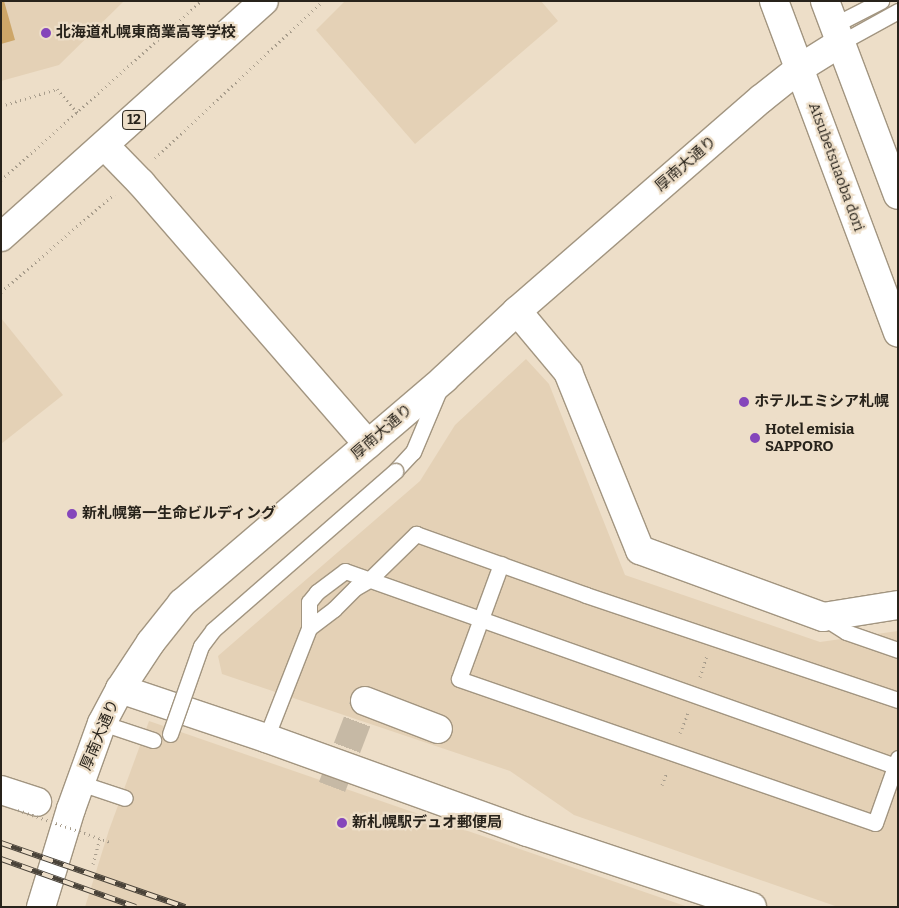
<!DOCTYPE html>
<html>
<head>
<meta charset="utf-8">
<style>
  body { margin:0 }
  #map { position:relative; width:899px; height:908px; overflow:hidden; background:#eddec8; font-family:Bitter,"Noto Sans JP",serif }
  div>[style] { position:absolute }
  .built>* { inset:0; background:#e4d1b6 }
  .green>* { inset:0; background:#cda668 }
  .street-tunnel>* { height:28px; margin-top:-14px; transform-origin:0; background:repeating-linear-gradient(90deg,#c6b9a5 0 28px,transparent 0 42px) }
  .path>* { height:3px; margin-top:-1.5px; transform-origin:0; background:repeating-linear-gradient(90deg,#a89d8c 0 1px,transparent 0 5px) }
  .roads { filter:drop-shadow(1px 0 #a29580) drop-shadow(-1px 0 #a29580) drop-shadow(0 1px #a29580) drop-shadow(0 -1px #a29580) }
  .lane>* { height:15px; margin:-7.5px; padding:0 7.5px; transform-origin:7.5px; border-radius:7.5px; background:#fff }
  .street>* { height:28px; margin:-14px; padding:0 14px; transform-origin:14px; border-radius:14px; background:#fff }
  .secondary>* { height:28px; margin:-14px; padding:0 14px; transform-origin:14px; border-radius:14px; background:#fff }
  .highway>* { height:28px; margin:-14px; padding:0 14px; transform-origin:14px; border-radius:14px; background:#fff }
  .rail>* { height:5.5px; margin-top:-2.75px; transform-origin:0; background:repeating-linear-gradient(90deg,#eddec8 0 11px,#4a4339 0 22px); box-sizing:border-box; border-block:1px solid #4a4339 }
  .path-bridge>* { height:3px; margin-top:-1.5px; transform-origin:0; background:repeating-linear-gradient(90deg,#a89d8c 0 1px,transparent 0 5px) }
  .bridges { filter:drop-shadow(1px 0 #a29580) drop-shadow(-1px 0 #a29580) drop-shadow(0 1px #a29580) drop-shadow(0 -1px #a29580) }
  .lane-bridge>* { height:15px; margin:-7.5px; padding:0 7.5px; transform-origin:7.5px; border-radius:7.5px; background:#fff }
  .dots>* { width:14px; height:14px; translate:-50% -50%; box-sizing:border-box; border:2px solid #eddec8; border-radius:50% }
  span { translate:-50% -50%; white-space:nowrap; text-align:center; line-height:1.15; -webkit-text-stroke:4.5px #eddec8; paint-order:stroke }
  .shield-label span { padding:1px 4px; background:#eddec8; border:1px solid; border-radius:4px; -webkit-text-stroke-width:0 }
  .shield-label { font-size:14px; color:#28231b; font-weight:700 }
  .poi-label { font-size:15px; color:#28231b; font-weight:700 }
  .left { translate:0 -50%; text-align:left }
  .street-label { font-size:15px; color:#28231b }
  .frame { position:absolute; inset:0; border:2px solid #28231b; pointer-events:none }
</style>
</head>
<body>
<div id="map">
  <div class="built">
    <div style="clip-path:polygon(1px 1px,124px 1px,59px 65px,1px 81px)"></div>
    <div style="clip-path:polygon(345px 1px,541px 1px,558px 21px,415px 144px,316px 30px)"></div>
    <div style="clip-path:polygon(1px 318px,63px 395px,1px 444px)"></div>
    <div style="clip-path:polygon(526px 359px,549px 384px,625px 575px,820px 642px,898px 631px,898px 907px,838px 907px,574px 815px,510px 771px,222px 674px,218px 656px,420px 481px,455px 425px)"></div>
    <div style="clip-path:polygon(149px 721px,688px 907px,85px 907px,109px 830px)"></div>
  </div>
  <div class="green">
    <div style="clip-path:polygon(1px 1px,4px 1px,15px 40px,1px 44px)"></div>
  </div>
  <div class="street-tunnel">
    <div style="left:332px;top:787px;width:92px;rotate:-69deg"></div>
  </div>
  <div class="path">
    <div style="left:1px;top:106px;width:59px;rotate:-16.9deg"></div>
    <div style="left:57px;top:89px;width:32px;rotate:49deg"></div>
    <div style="left:155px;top:158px;width:230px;rotate:-43.1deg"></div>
    <div style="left:1px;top:180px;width:268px;rotate:-41.8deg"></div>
    <div style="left:1px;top:292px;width:150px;rotate:-40.9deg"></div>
    <div style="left:700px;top:677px;width:22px;rotate:-72deg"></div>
    <div style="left:680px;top:733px;width:22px;rotate:-68deg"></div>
    <div style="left:662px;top:785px;width:14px;rotate:-69deg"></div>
    <div style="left:93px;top:864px;width:27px;rotate:-75deg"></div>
  </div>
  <div class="roads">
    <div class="lane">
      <div style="left:834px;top:25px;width:53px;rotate:-27.1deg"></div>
      <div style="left:840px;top:43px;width:66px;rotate:-28.9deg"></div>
      <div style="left:395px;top:471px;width:26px;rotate:-47deg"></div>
      <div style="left:413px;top:452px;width:67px;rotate:-67.2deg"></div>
      <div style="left:501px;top:564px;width:122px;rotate:110.1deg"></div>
      <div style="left:459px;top:679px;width:440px;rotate:19.1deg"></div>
      <div style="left:875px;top:823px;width:69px;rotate:-70.5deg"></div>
      <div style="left:824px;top:618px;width:26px;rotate:32deg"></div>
      <div style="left:846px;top:632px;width:55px;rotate:19.1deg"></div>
      <div style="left:309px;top:628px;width:31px;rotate:-37deg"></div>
      <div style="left:334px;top:609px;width:30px;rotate:-45deg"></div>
      <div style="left:355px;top:588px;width:16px;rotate:-30deg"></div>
      <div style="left:369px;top:580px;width:66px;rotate:-44.4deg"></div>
      <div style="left:416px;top:534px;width:181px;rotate:19.7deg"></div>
      <div style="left:586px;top:595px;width:329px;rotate:18.6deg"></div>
      <div style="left:102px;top:723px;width:54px;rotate:18.4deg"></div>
      <div style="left:266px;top:738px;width:118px;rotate:-68.6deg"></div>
      <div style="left:309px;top:628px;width:26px;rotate:-90deg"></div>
      <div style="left:309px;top:602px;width:13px;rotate:-51deg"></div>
      <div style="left:317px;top:592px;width:35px;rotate:-37deg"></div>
      <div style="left:345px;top:571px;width:584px;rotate:19.52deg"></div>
      <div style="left:80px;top:783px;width:47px;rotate:18.4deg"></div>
    </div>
    <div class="street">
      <div style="left:105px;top:146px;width:52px;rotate:45.8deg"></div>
      <div style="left:141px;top:183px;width:346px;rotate:49deg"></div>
      <div style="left:517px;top:311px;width:80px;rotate:50.1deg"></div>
      <div style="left:568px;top:372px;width:192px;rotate:68deg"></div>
      <div style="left:640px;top:550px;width:195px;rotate:20.1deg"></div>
      <div style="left:823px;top:617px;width:76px;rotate:-9.1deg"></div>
      <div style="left:120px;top:689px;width:154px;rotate:18.6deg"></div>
      <div style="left:266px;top:738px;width:277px;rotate:19.8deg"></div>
      <div style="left:527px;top:832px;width:237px;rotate:18.4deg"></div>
      <div style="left:365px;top:701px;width:78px;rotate:21deg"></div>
      <div style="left:1px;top:790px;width:38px;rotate:18deg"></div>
    </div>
    <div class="secondary">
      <div style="left:774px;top:1px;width:354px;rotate:69.5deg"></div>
      <div style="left:825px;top:1px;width:207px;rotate:69.4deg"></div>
      <div style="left:41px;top:907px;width:102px;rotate:-73deg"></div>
      <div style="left:71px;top:809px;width:91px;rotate:-70.2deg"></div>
      <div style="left:102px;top:723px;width:38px;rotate:-62deg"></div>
      <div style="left:120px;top:689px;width:56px;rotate:-56.6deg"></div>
      <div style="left:151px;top:642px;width:50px;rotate:-51.5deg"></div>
      <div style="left:182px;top:603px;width:345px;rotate:-40.5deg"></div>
      <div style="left:444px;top:379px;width:100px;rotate:-43deg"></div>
      <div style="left:517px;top:311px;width:323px;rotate:-41deg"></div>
      <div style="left:761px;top:99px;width:50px;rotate:-38.5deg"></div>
      <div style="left:800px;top:68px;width:47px;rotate:-32deg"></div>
    </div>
    <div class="highway">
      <div style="left:1px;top:237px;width:353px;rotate:-41.9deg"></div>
    </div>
  </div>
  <div class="rail">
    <div style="left:1px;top:843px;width:195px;rotate:19.2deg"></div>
    <div style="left:1px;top:859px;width:143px;rotate:19.6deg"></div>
  </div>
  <div class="path-bridge">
    <div style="left:18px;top:810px;width:97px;rotate:19.2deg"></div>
  </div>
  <div class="bridges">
    <div class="lane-bridge">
      <div style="left:170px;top:734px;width:93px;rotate:-70.6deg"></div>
      <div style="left:201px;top:646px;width:20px;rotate:-53deg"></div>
      <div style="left:213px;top:630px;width:242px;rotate:-41.1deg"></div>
    </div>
  </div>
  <div class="dots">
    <div style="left:46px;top:33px;background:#8546bb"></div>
    <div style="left:744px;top:402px;background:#8546bb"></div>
    <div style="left:755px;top:438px;background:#8546bb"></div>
    <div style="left:72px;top:514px;background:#8546bb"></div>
    <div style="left:342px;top:823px;background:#8546bb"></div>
  </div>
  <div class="shield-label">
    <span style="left:134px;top:120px">12</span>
  </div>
  <div class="poi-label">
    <span class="left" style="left:56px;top:33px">北海道札幌東商業高等学校</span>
    <span class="left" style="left:754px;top:402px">ホテルエミシア札幌</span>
    <span class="left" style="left:765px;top:438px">Hotel emisia<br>SAPPORO</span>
    <span class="left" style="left:82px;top:514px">新札幌第一生命ビルディング</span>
    <span class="left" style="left:352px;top:823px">新札幌駅デュオ郵便局</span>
  </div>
  <div class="street-label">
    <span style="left:686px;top:164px;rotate:-41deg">厚南大通り</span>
    <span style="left:836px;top:167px;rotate:70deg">Atsubetsuaoba dori</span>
    <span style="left:382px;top:432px;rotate:-41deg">厚南大通り</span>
    <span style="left:100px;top:735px;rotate:-67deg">厚南大通り</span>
  </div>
  <div class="frame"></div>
</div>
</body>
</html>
